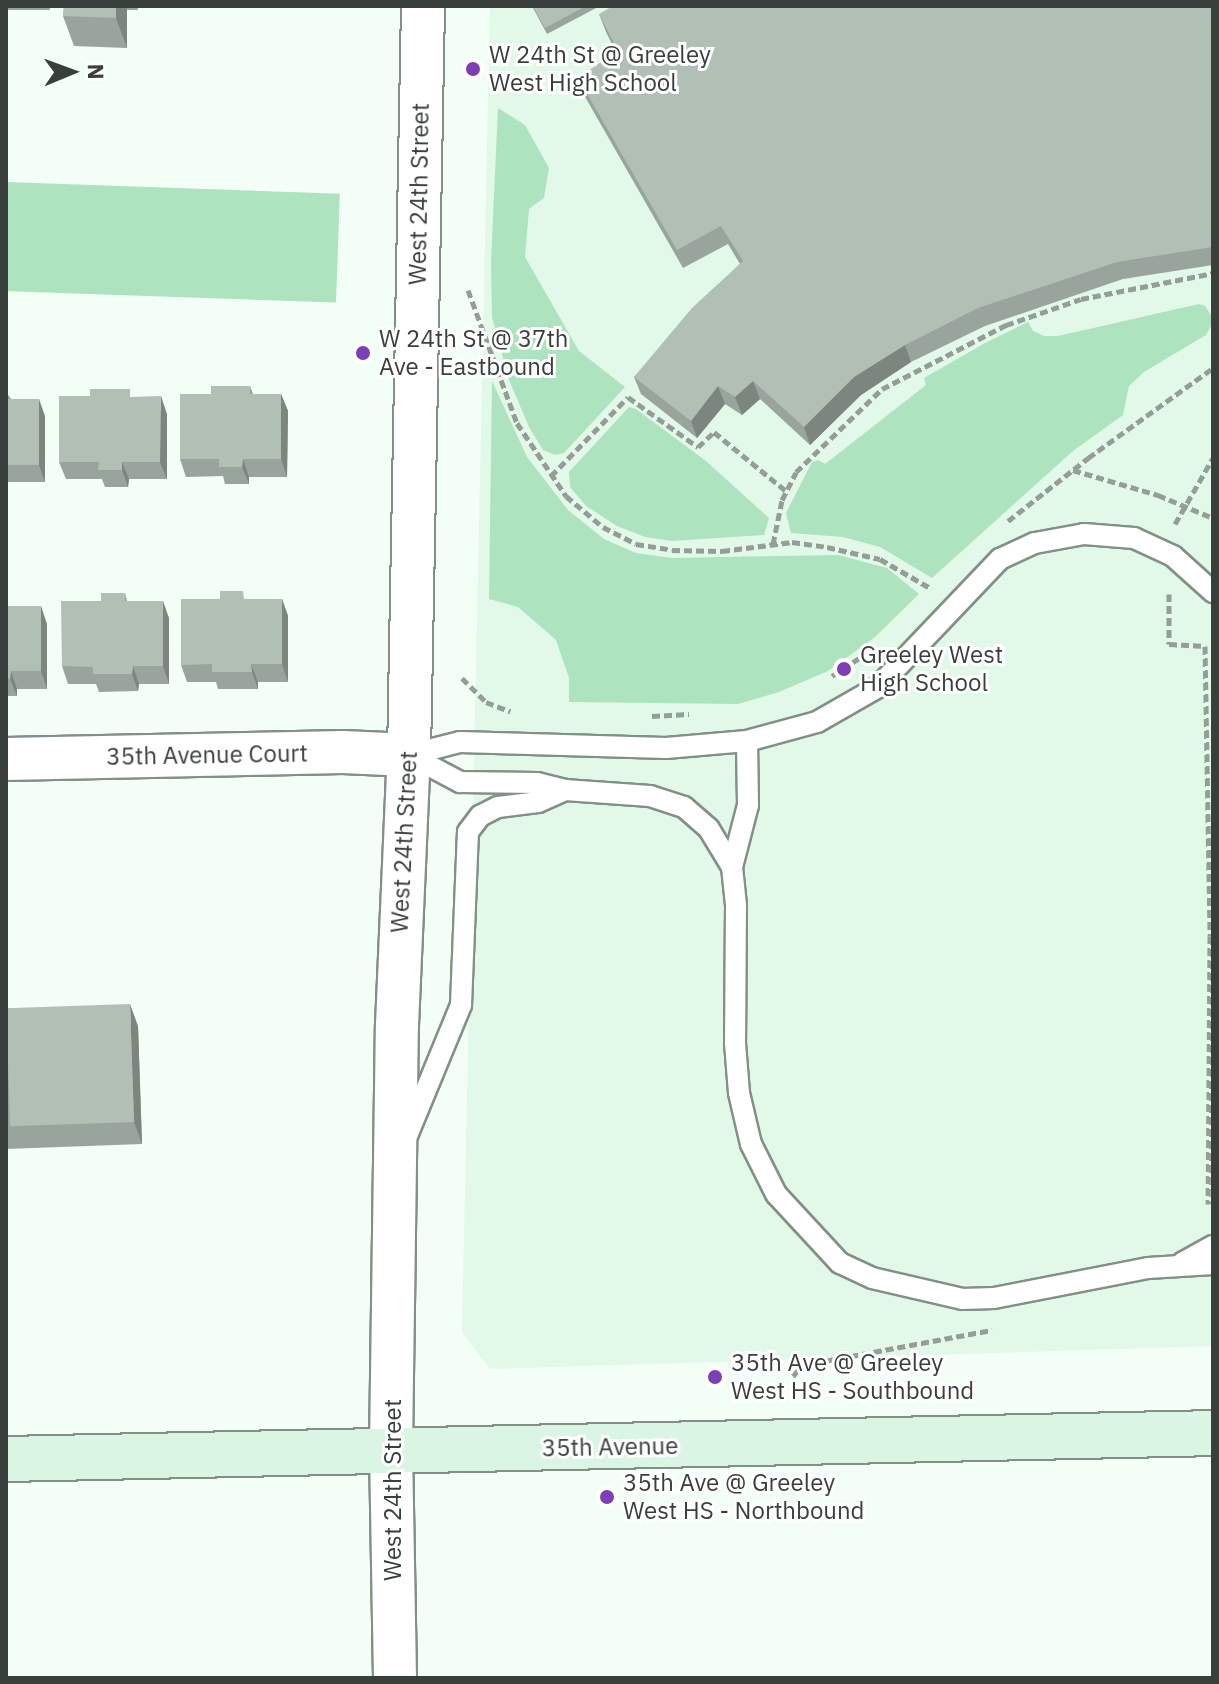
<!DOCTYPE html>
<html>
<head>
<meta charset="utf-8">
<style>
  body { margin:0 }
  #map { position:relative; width:1219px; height:1684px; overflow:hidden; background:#f3fef6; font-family:"IBM Plex Sans",sans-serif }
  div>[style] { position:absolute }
  .built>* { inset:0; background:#e2f8e9 }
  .green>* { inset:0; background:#aee3bf; transform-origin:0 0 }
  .path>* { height:5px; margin-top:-2.5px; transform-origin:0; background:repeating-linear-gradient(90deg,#959d97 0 8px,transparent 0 12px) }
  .roads { filter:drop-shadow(2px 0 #839086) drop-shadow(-2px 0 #839086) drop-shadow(0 2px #839086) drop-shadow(0 -2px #839086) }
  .service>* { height:20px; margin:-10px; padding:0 10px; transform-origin:10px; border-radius:10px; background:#fff }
  .minor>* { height:42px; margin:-21px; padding:0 21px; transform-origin:21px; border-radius:21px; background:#fff }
  .secondary>* { height:44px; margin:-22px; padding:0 22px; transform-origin:22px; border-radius:22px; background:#daf5e4 }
  .wall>* { inset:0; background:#98a49c; transform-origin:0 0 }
  .shaded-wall>* { inset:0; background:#7c867f }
  .building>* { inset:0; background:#b1bfb5; transform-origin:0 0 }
  .dots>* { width:22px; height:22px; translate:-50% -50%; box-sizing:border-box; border:4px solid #fff; border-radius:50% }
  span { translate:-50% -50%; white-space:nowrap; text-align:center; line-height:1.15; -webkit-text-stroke:6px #fff; paint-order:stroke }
  .poi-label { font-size:24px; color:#393f3b }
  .left { translate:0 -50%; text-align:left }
  .street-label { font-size:24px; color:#393f3b }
  .frame { position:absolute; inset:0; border:8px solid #393f3b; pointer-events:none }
  .north { position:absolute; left:32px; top:32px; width:80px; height:80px; -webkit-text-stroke:6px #fff; paint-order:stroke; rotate:89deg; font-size:22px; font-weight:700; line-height:32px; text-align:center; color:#393f3b }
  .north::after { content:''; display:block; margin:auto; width:28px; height:36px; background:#393f3b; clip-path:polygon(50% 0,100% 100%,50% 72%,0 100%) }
</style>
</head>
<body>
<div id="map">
  <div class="built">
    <div style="clip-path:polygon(490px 6px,1213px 6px,1213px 1346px,490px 1369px,462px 1332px)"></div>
  </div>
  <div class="green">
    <div style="clip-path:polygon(498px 108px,525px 125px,549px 168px,544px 198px,529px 209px,525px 257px,579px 351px,625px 387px,564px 453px,555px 455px,543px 450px,529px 427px,509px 380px,492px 317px,491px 262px)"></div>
    <div style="left:6px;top:182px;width:334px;height:109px;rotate:2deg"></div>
    <div style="clip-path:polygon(1199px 304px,1205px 306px,1211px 315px,1211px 326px,1206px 335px,1144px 372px,1129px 386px,1123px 415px,1073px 451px,932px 578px,880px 547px,843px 537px,791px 533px,786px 513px,812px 462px,818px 460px,825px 464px,926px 385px,924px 378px,985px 343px,1028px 322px,1033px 331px,1044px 336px,1058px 336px)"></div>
    <div style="clip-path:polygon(492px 381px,527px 457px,568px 510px,604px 539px,636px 553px,672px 558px,838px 555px,887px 568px,919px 594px,875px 637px,828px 671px,779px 692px,738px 704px,569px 702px,569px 678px,556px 640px,518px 607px,489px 599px)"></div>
    <div style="clip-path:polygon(629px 407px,636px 409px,706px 461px,769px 518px,764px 535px,672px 541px,645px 537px,617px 526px,586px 506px,570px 487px,569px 472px)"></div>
  </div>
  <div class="path">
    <div style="left:468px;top:290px;width:142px;rotate:69.8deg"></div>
    <div style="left:517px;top:423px;width:88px;rotate:56.1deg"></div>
    <div style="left:566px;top:496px;width:48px;rotate:40deg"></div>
    <div style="left:603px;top:527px;width:37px;rotate:27deg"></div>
    <div style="left:636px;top:544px;width:36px;rotate:9deg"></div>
    <div style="left:672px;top:550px;width:50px;rotate:1.1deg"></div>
    <div style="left:722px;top:551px;width:71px;rotate:-7.3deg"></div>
    <div style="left:792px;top:542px;width:35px;rotate:8deg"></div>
    <div style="left:827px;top:547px;width:54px;rotate:12.8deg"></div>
    <div style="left:880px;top:559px;width:60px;rotate:30deg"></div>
    <div style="left:1073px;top:470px;width:89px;rotate:16.4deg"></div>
    <div style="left:1158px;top:495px;width:60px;rotate:22.7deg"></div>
    <div style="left:551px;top:476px;width:110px;rotate:-45.7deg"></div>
    <div style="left:628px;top:397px;width:86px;rotate:35.5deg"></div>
    <div style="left:698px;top:447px;width:22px;rotate:-43deg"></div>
    <div style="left:714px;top:432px;width:93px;rotate:39.3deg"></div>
    <div style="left:1008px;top:521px;width:102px;rotate:-38.2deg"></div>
    <div style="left:1088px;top:458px;width:154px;rotate:-35.8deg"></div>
    <div style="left:1175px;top:524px;width:76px;rotate:-60.1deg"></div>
    <div style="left:773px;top:544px;width:45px;rotate:-78.4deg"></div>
    <div style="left:782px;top:500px;width:31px;rotate:-63deg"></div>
    <div style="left:796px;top:472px;width:120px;rotate:-44deg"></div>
    <div style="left:882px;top:389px;width:140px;rotate:-27.3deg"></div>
    <div style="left:1006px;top:325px;width:79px;rotate:-19.1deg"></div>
    <div style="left:1081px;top:299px;width:135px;rotate:-11.1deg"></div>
    <div style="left:1169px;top:594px;width:50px;rotate:90deg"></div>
    <div style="left:1169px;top:644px;width:36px;rotate:3deg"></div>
    <div style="left:1205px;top:646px;width:290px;rotate:89deg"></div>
    <div style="left:1210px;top:936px;width:268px;rotate:90.4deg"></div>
    <div style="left:832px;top:676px;width:42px;rotate:-33.3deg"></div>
    <div style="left:462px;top:678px;width:34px;rotate:45deg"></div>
    <div style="left:486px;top:702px;width:26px;rotate:21deg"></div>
    <div style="left:652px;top:716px;width:37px;rotate:-3deg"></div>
    <div style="left:793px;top:1376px;width:15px;rotate:-48deg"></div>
    <div style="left:803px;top:1365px;width:192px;rotate:-10.5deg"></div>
  </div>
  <div class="roads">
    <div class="service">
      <div style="left:409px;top:755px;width:58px;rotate:27.9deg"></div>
      <div style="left:460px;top:782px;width:77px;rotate:0.7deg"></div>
      <div style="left:537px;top:783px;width:29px;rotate:14deg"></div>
      <div style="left:565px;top:790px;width:85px;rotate:4deg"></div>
      <div style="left:650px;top:796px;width:36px;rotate:18deg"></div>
      <div style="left:684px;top:807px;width:33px;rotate:41deg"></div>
      <div style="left:709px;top:829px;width:44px;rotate:58.8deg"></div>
      <div style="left:732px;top:867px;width:38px;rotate:84deg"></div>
      <div style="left:736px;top:905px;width:138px;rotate:90.4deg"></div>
      <div style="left:735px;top:1043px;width:50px;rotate:85.4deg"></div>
      <div style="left:739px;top:1093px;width:52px;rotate:76.8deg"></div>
      <div style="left:751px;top:1144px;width:56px;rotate:63.4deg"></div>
      <div style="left:776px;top:1194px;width:94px;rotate:47.2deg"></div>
      <div style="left:840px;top:1263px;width:35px;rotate:25deg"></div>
      <div style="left:872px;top:1278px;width:92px;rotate:13.1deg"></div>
      <div style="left:962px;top:1299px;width:32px;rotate:-2deg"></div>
      <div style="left:994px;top:1298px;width:157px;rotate:-11deg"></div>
      <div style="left:1148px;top:1268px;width:65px;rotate:-3.5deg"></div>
      <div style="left:409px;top:755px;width:53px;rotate:-14.3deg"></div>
      <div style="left:460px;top:742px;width:206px;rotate:1.7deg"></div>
      <div style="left:666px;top:748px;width:81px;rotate:-4.9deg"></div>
      <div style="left:747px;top:741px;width:73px;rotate:-15.2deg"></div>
      <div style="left:817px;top:722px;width:70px;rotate:-29.8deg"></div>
      <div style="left:878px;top:687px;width:177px;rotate:-46.4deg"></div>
      <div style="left:1000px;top:559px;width:38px;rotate:-25deg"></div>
      <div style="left:1035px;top:543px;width:50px;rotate:-10.4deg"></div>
      <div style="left:1084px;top:534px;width:50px;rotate:4.6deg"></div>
      <div style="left:1134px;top:538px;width:43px;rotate:24.8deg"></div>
      <div style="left:1173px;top:556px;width:54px;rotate:42deg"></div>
      <div style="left:732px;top:867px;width:64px;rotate:-75.5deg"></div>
      <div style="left:748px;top:805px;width:64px;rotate:-90.9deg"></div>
      <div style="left:407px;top:1136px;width:142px;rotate:-67.6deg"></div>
      <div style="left:461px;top:1005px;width:173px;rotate:-87.7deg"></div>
      <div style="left:468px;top:832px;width:20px;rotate:-53deg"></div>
      <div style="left:480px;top:816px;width:20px;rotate:-27deg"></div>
      <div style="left:498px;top:807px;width:40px;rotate:-7.1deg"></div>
      <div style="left:538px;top:802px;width:30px;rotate:-24deg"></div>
      <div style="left:1182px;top:1263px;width:35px;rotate:-29deg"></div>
    </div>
    <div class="minor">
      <div style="left:6px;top:759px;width:337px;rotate:-1.2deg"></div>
      <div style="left:343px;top:752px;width:66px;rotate:2.6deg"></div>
      <div style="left:395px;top:1678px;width:230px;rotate:-91deg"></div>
      <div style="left:391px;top:1448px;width:423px;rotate:-89.2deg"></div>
      <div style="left:397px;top:1025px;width:270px;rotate:-87.5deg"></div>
      <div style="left:409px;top:755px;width:749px;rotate:-88.93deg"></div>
    </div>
    <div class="secondary">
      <div style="left:6px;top:1459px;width:1207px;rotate:-1.23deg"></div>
    </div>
  </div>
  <div class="wall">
    <div style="left:6px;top:6px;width:44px;height:4px"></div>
    <div style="clip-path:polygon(64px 6px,138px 6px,138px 10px,127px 10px,127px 48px,74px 46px,63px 16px)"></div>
    <div style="clip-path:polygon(532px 6px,600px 6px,547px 34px)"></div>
    <div style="clip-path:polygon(1213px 6px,1213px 265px,1123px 279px,985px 326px,911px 362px,861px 395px,810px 445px,760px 399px,742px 415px,725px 404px,697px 438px,641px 394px,634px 377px,740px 264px,728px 244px,683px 268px,584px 95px,578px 78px,616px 52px,606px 32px,599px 14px)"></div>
    <div style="clip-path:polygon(250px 386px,253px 394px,281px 394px,288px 411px,287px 477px,249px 477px,249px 484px,225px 484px,223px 476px,186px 477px,180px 459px,211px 394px)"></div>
    <div style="clip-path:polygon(6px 392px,11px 399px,45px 416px,45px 482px,7px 482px,6px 490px)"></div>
    <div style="clip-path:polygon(132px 397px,167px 414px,167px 479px,129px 479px,128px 487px,105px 487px,102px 479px,66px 479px,59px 462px)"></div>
    <div style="clip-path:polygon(125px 593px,127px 601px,169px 618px,169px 684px,139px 684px,138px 691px,99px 692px,96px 684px,68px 684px,62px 666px,101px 601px)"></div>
    <div style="clip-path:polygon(246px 599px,282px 599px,288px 616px,288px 682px,258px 682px,258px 689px,218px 689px,216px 682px,187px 682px,181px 665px)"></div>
    <div style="clip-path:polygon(6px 606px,47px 624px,47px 689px,17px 689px,17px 696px,6px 696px)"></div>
    <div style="clip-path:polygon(6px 1008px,138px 1026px,142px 1144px,6px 1149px)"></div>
  </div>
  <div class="shaded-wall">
    <div style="clip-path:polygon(116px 6px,126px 6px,127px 10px,127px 48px,116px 18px)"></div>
    <div style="clip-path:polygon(905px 345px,911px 362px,861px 395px,810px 445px,804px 427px,854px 377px)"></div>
    <div style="clip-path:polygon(753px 381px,760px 399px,742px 415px,735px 397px)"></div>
    <div style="clip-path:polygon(718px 386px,725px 404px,697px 438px,691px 421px)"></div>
    <div style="clip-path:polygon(281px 394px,288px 411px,287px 477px,281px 459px)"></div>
    <div style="clip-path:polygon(161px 396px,167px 414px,167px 479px,160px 462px)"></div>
    <div style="clip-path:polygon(39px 399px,45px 416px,45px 482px,39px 465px)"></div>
    <div style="clip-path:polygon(243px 459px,249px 477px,249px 484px,242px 467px)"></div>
    <div style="clip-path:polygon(122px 462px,129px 479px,128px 487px,122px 470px)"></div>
    <div style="clip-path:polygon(282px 599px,288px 616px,288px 682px,282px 664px)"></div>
    <div style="clip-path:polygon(163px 601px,169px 618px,169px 684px,163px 666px)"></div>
    <div style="clip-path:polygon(41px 606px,47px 624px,47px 689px,41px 671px)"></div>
    <div style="clip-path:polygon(251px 664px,258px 682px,258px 689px,252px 672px)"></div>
    <div style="clip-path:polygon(133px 666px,139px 684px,138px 691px,132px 674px)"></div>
    <div style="clip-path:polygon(11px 671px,17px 689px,17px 696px,10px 679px)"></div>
    <div style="clip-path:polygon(130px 1004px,138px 1026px,142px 1144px,134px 1122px)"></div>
  </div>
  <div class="building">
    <div style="clip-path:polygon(64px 6px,116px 6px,116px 18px,63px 16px)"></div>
    <div style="clip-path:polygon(533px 6px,586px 6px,545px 28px)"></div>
    <div style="clip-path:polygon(613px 6px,1213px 6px,1213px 247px,1117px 262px,978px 308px,905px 345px,854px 377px,804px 427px,753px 381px,735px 397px,718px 386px,691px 421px,634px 377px,692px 308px,743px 261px,721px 226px,677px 250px,578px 78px,618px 51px,599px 14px)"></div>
    <div style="clip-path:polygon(211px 386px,250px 386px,250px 394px,281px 394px,281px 459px,243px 459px,242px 467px,219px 467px,219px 459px,180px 459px,180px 394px,211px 394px)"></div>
    <div style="clip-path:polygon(90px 389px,130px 389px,130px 397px,161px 396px,160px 462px,122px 462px,122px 470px,98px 470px,99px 462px,59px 462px,59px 396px,90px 396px)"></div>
    <div style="clip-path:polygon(6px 392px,8px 392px,8px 399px,39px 399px,39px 465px,6px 465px)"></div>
    <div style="clip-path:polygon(220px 591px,243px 591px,244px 599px,282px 599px,282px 664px,251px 664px,252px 672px,212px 672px,212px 664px,181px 665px,181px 599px,220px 599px)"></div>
    <div style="clip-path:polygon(101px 593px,125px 593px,125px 601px,163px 601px,163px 666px,133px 666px,132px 674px,93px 674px,93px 667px,62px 666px,61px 601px,101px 601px)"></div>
    <div style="clip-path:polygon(6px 606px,41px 606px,41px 671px,11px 671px,10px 679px,6px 679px)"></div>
    <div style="left:130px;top:1004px;width:118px;height:124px;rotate:88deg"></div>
  </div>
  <div class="dots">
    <div style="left:473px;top:69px;background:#7d3fb5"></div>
    <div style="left:363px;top:353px;background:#7d3fb5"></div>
    <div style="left:844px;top:669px;background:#7d3fb5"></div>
    <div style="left:715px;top:1377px;background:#7d3fb5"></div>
    <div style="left:607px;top:1497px;background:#7d3fb5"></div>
  </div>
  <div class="poi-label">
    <span class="left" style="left:489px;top:69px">W 24th St @ Greeley<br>West High School</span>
    <span class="left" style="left:379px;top:353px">W 24th St @ 37th<br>Ave - Eastbound</span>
    <span class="left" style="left:860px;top:669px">Greeley West<br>High School</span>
    <span class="left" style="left:731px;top:1377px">35th Ave @ Greeley<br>West HS - Southbound</span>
    <span class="left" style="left:623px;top:1497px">35th Ave @ Greeley<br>West HS - Northbound</span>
  </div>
  <div class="street-label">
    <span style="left:419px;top:194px;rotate:-89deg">West 24th Street</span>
    <span style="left:207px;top:755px;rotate:-1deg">35th Avenue Court</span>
    <span style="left:404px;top:842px;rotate:-87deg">West 24th Street</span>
    <span style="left:610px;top:1447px;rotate:-1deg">35th Avenue</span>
    <span style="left:393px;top:1490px;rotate:-90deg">West 24th Street</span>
  </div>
  <div class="frame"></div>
  <div class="north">N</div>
</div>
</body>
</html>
